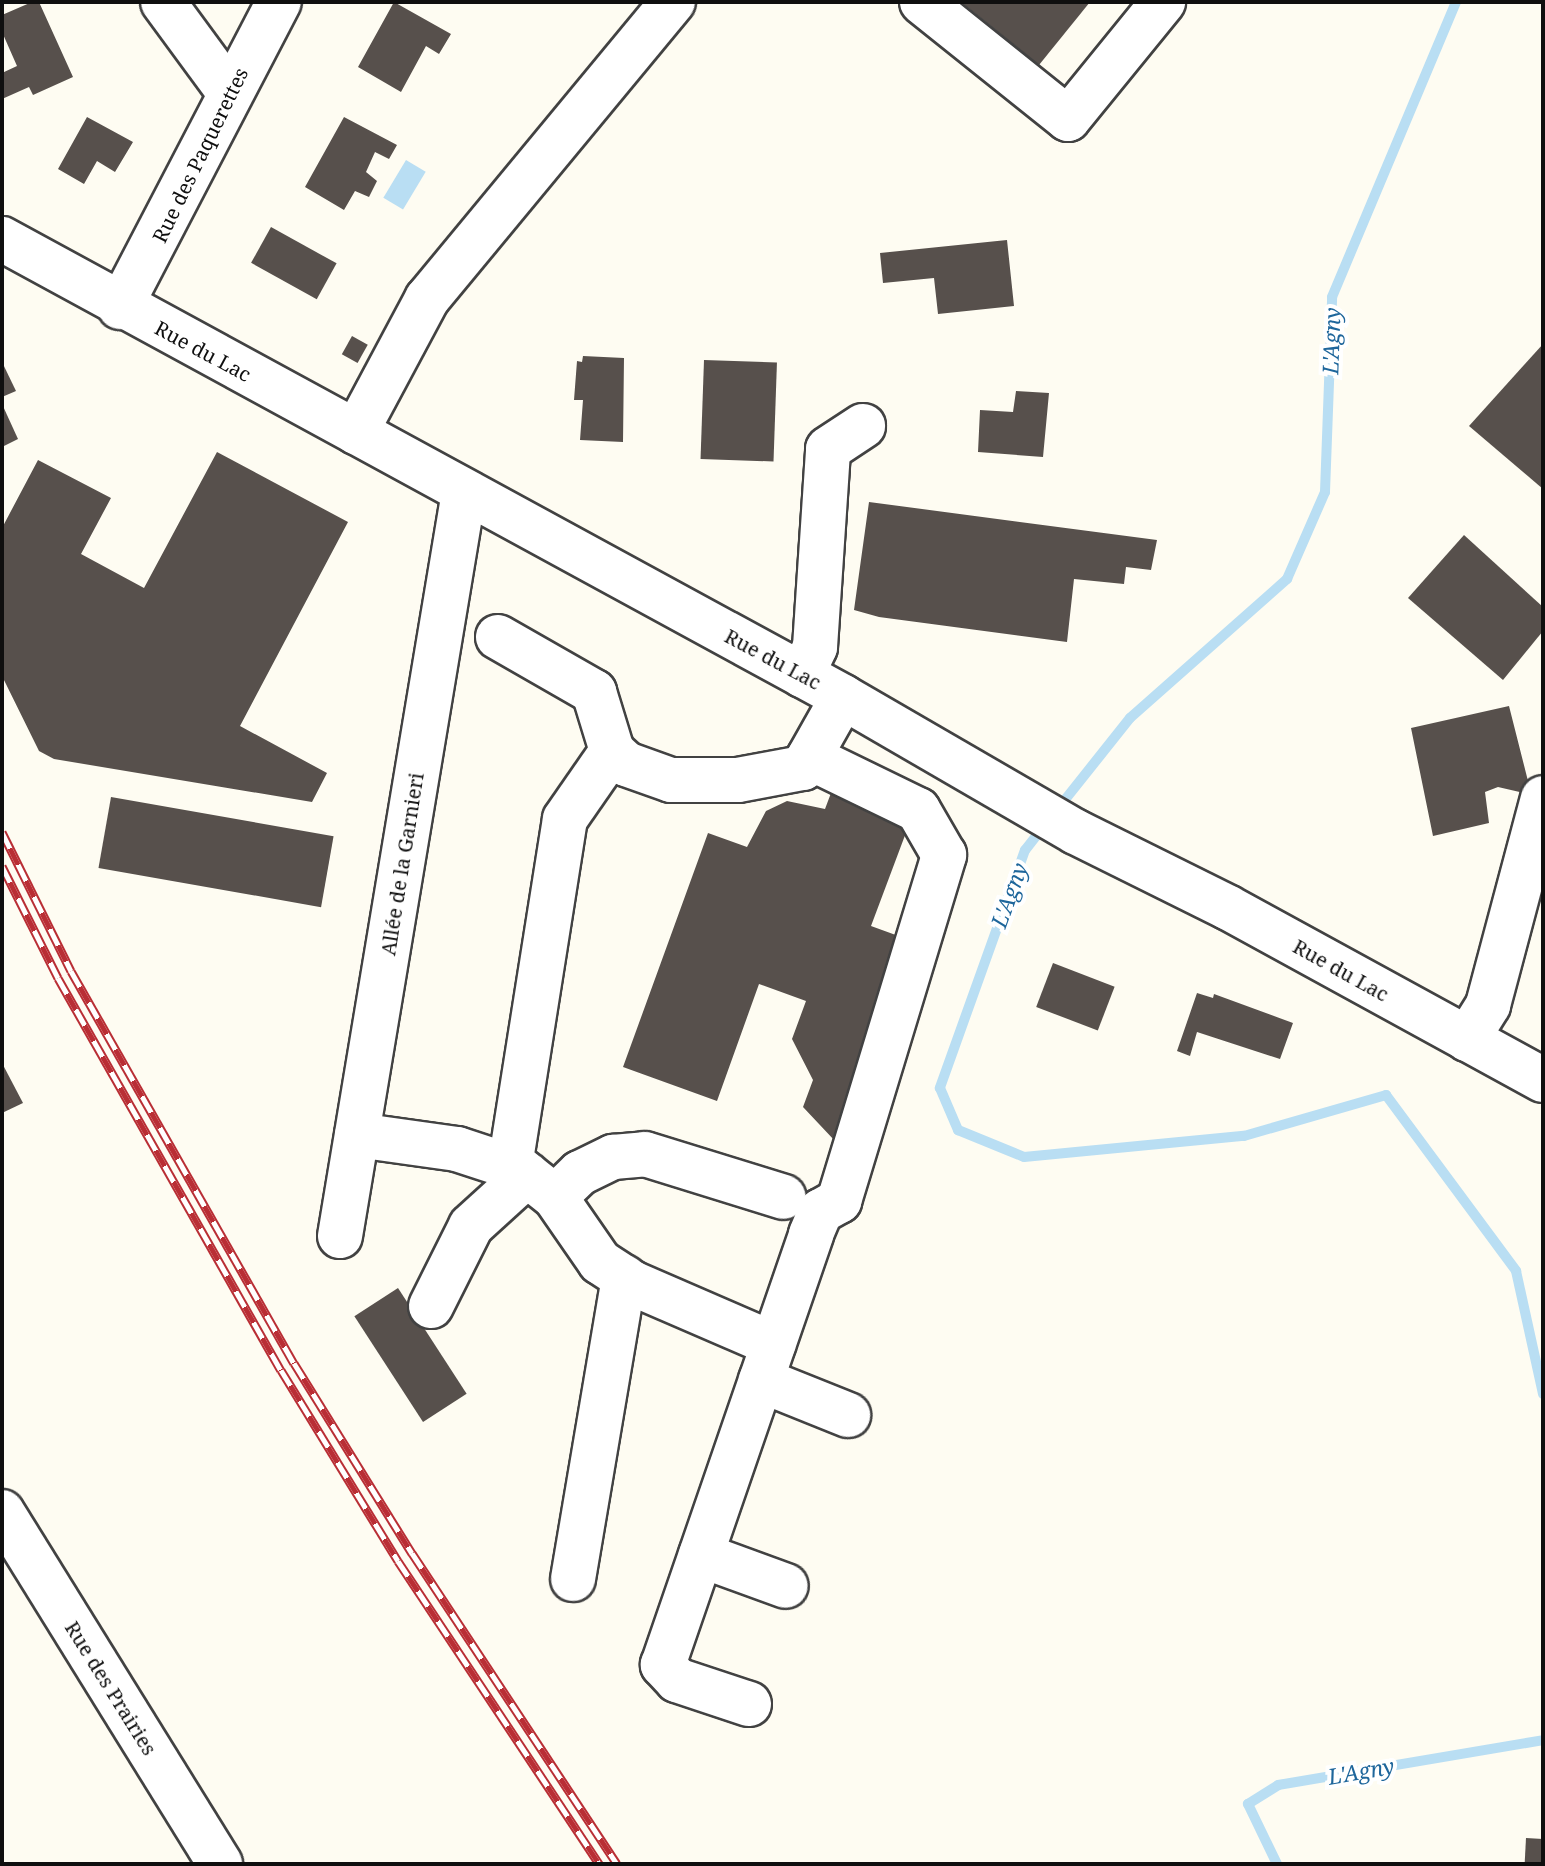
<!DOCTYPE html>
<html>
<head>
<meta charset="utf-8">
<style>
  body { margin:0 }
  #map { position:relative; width:1545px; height:1866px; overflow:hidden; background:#fefcf2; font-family:"Noto Serif",serif }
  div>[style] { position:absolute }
  .water>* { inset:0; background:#b9def3; transform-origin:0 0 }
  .stream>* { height:10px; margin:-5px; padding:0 5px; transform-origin:5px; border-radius:5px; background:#b9def3 }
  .building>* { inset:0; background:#57504c; transform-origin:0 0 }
  .roads { filter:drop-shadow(2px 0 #424242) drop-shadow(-2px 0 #424242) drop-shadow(0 2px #424242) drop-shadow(0 -2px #424242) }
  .minor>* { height:44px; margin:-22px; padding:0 22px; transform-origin:22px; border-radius:22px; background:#fff }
  .rail>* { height:9px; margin-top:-4.5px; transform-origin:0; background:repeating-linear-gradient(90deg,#fff 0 18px,#b92e35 0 36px); box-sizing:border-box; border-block:2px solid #b92e35 }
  span { translate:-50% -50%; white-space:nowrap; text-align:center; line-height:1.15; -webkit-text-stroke:8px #fff; paint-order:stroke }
  .street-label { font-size:20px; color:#0f0f0f }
  .water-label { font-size:22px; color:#1e669b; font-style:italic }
  .frame { position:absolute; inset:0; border:4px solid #0f0f0f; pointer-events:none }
</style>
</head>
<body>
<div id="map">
  <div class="water">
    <div style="left:406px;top:160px;width:23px;height:44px;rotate:31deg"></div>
  </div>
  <div class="stream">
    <div style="left:1056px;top:811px;width:119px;rotate:-51.5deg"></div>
    <div style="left:1130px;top:718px;width:210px;rotate:-41.5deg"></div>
    <div style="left:1287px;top:579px;width:95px;rotate:-66.4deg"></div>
    <div style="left:1325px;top:492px;width:195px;rotate:-87.9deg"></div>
    <div style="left:1332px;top:297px;width:320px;rotate:-67.2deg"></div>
    <div style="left:1044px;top:826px;width:31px;rotate:128deg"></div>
    <div style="left:1025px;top:850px;width:253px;rotate:109.7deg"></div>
    <div style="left:940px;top:1088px;width:46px;rotate:66.8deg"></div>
    <div style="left:958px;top:1130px;width:71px;rotate:22.2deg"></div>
    <div style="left:1024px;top:1157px;width:221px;rotate:-5.5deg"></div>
    <div style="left:1244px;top:1136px;width:148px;rotate:-16.1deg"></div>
    <div style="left:1386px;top:1095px;width:219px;rotate:53.5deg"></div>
    <div style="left:1516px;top:1271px;width:126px;rotate:77.6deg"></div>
    <div style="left:1277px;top:1864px;width:67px;rotate:-115.8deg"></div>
    <div style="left:1248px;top:1804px;width:36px;rotate:-32deg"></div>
    <div style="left:1278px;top:1785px;width:269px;rotate:-9.6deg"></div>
  </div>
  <div class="building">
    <div style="clip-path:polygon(32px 2px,39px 2px,73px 77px,33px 95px,29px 87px,2px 99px,2px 73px,17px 66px,2px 32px,2px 15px)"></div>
    <div style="clip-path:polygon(394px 2px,451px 34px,439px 54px,426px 46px,401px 92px,358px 67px)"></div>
    <div style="clip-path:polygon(961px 2px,1090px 2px,1039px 65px)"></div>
    <div style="clip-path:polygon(87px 117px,133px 142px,115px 172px,97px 161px,84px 184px,58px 169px)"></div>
    <div style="clip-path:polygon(344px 117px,397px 145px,389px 159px,375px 152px,366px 172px,377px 181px,369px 197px,355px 191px,344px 210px,305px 187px)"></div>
    <div style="left:271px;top:227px;width:75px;height:41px;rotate:29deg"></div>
    <div style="clip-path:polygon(1007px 240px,1014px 306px,938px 314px,934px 278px,883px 283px,880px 253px)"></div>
    <div style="left:352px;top:336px;width:18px;height:21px;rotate:29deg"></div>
    <div style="clip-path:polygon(1543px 344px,1543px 489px,1469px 426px)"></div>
    <div style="clip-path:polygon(583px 356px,624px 358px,623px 442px,580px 440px,583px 400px,574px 400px,577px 361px,582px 362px)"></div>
    <div style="left:704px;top:360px;width:73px;height:99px;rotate:2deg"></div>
    <div style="clip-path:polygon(2px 362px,16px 391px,2px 397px)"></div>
    <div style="clip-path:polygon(1016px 391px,1049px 393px,1043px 457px,978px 452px,980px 410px,1013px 412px)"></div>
    <div style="clip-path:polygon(2px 404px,18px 439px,2px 447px)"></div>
    <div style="clip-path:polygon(217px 452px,348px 522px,240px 726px,327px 773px,312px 802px,54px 759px,39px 751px,2px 676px,2px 528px,38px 460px,111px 498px,81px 554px,144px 588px)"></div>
    <div style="clip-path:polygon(869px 502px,1157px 540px,1151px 570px,1126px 567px,1124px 584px,1074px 579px,1067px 642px,879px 617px,854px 610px)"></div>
    <div style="clip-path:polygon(1464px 535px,1543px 607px,1543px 631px,1503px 680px,1408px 598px)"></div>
    <div style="clip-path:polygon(1509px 706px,1528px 781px,1524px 793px,1498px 787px,1485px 792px,1489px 823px,1433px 836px,1411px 728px)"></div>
    <div style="clip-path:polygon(831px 793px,910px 822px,871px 926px,904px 938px,835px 1141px,803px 1107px,813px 1080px,792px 1039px,806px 1001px,759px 984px,717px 1101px,623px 1067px,708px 833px,747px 847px,766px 811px,787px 801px,825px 809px)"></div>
    <div style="left:111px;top:797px;width:226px;height:72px;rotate:10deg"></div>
    <div style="left:1053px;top:963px;width:66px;height:47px;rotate:21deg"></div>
    <div style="clip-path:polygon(1197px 993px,1213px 998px,1214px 994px,1293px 1023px,1280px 1059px,1197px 1032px,1190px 1056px,1177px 1051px)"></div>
    <div style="clip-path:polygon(2px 1063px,23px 1103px,2px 1113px)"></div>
    <div style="left:398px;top:1288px;width:126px;height:52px;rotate:57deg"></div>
    <div style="left:1526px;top:1838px;width:17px;height:26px;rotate:3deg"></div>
  </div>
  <div class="roads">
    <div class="minor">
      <div style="left:163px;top:2px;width:112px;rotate:53.7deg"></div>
      <div style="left:922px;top:2px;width:187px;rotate:38.7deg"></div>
      <div style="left:1068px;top:119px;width:151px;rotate:-50.9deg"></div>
      <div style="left:2px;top:239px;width:958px;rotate:28.57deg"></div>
      <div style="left:843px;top:697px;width:269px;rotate:30.1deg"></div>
      <div style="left:1076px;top:832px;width:169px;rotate:26.4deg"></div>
      <div style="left:1227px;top:907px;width:360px;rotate:28.7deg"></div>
      <div style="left:120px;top:307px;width:344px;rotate:-62.5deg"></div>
      <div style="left:356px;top:432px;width:151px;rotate:-61.9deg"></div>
      <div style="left:427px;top:299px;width:386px;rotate:-50.4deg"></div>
      <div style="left:498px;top:637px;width:111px;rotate:29.8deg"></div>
      <div style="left:594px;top:692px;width:62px;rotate:73deg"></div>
      <div style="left:612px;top:751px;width:19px;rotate:43deg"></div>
      <div style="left:626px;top:764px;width:48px;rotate:19.6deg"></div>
      <div style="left:671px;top:780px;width:67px"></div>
      <div style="left:738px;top:780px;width:66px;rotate:-10.5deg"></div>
      <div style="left:803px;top:768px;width:81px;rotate:-60.6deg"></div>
      <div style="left:802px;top:675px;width:31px;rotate:-65deg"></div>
      <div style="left:815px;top:647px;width:198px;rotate:-86.2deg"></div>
      <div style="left:828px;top:449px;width:42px;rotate:-33.3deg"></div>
      <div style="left:1467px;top:1039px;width:40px;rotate:-58deg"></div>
      <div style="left:1488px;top:1005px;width:214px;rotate:-75.1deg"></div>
      <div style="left:357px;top:1135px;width:101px;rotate:8deg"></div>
      <div style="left:457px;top:1149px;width:67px;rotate:18.2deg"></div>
      <div style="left:521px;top:1170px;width:43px;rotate:38.5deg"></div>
      <div style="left:555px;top:1197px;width:79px;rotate:55.3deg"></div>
      <div style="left:600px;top:1262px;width:38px;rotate:33deg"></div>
      <div style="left:632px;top:1283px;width:154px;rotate:23.4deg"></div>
      <div style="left:510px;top:1166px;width:351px;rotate:-81deg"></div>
      <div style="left:565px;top:819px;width:83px;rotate:-55.3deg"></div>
      <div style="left:555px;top:1197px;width:35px;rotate:-44deg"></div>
      <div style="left:580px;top:1173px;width:37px;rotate:-26deg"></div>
      <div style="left:613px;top:1157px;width:32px;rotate:-5deg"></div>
      <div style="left:645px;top:1154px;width:145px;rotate:17.2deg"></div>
      <div style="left:340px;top:1236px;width:754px;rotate:-80.54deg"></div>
      <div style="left:431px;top:1306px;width:89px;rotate:-63.4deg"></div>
      <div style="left:471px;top:1226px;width:76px;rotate:-42.3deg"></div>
      <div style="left:761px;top:1380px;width:94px;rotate:21.9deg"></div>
      <div style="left:2px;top:1512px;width:414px;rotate:58.2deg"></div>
      <div style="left:701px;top:1555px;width:90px;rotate:20deg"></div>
      <div style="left:573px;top:1579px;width:306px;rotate:-80.4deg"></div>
      <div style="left:749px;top:1704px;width:76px;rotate:-161.6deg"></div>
      <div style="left:677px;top:1680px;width:21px;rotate:-133deg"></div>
      <div style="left:663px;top:1665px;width:456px;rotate:-71deg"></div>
      <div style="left:811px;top:1234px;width:25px;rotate:-67deg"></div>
      <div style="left:821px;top:1211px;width:21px;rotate:-29deg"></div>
      <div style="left:839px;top:1201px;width:362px;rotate:-73.1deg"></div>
      <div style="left:944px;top:855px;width:52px;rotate:-120deg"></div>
      <div style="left:918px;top:810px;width:121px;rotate:-154.1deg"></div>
    </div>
  </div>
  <div class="rail">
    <div style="left:2px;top:832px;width:155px;rotate:63.6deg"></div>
    <div style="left:71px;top:971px;width:451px;rotate:60.4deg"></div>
    <div style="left:294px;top:1363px;width:224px;rotate:58.2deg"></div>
    <div style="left:412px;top:1553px;width:372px;rotate:56.6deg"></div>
    <div style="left:2px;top:866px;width:125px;rotate:63.4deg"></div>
    <div style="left:58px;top:978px;width:451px;rotate:60.4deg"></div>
    <div style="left:281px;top:1370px;width:224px;rotate:58.5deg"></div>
    <div style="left:398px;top:1561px;width:364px;rotate:56.4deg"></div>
  </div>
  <div class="street-label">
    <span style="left:200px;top:155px;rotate:-64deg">Rue des Paquerettes</span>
    <span style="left:203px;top:351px;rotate:28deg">Rue du Lac</span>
    <span style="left:773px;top:659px;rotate:28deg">Rue du Lac</span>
    <span style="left:402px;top:864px;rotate:-81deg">Allée de la Garnieri</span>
    <span style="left:1341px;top:970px;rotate:29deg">Rue du Lac</span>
    <span style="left:111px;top:1688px;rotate:58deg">Rue des Prairies</span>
  </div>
  <div class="water-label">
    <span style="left:1331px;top:341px;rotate:-88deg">L'Agny</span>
    <span style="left:1009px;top:895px;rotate:-70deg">L'Agny</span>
    <span style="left:1361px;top:1771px;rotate:-10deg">L'Agny</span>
  </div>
  <div class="frame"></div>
</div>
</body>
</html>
